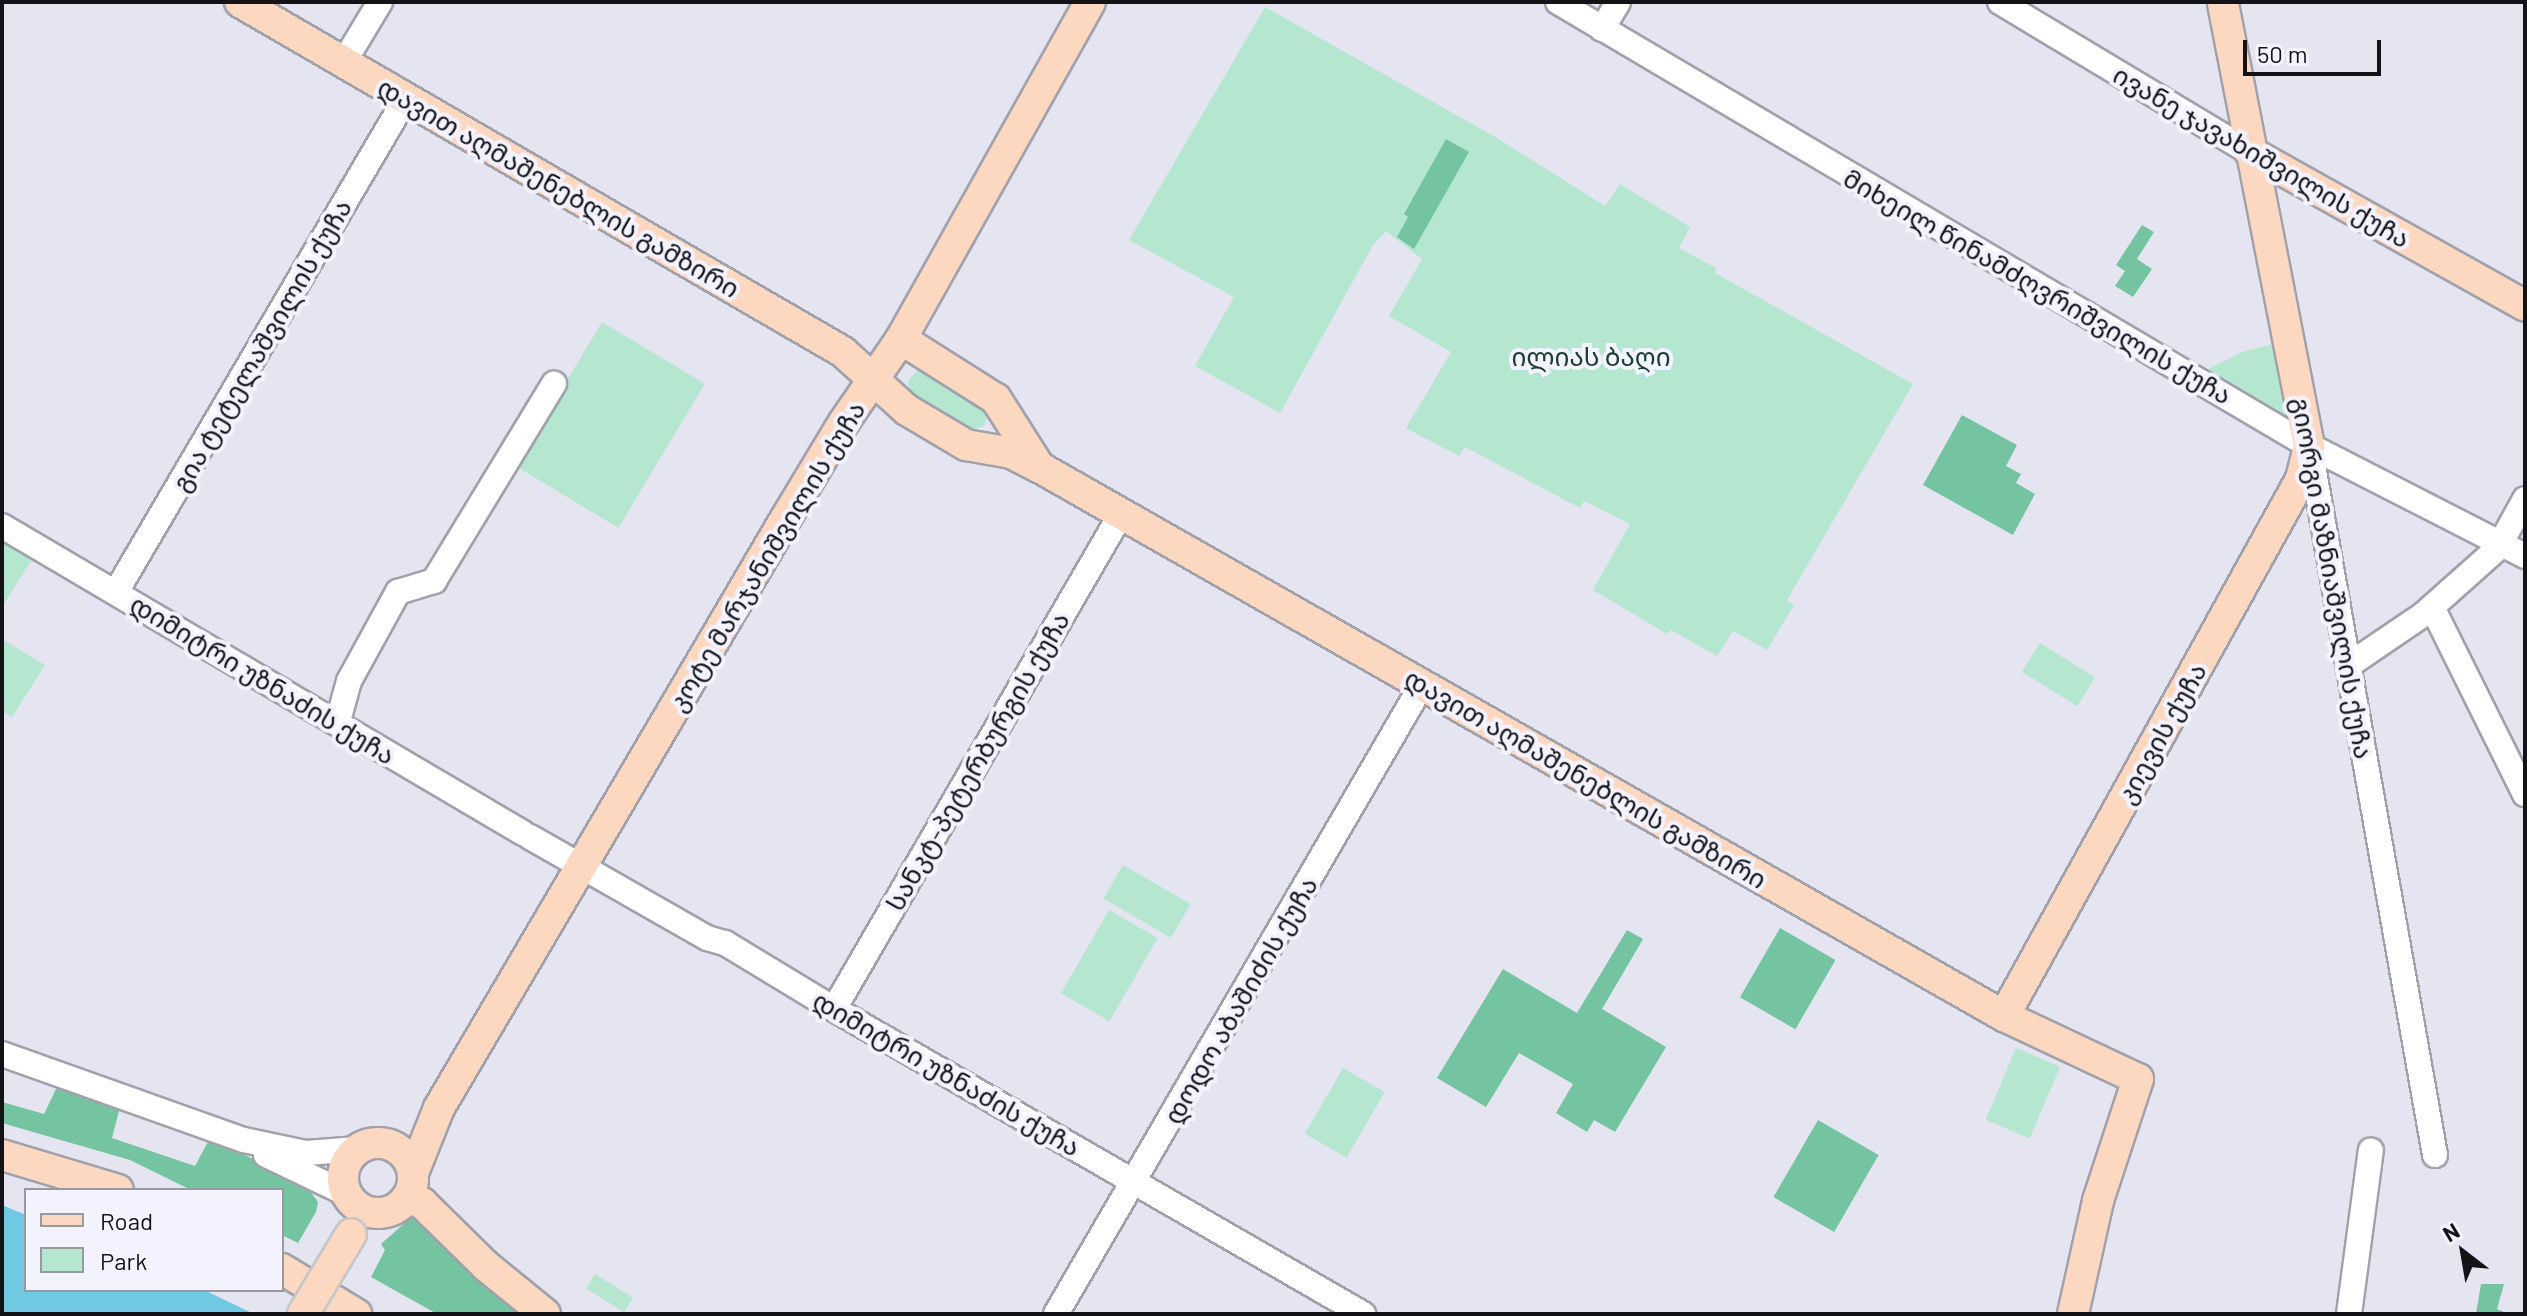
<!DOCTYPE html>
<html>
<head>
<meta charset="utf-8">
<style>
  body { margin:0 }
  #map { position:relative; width:2527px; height:1316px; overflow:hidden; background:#e5e5f1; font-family:Barlow,"Noto Sans Georgian",sans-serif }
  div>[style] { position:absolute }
  .green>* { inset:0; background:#b5e6cf; transform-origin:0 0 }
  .forest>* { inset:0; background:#74c3a1; transform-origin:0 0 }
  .water>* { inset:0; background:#6fc9e2 }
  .roads { filter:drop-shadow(2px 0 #a1a1ac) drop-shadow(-2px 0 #a1a1ac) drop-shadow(0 2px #a1a1ac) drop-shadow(0 -2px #a1a1ac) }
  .minor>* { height:24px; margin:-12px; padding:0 12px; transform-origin:12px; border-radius:12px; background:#fff }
  .major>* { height:30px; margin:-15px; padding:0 15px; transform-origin:15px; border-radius:15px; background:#fdd8c1 }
  .major>.ring { margin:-15px; padding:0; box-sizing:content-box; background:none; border:30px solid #fdd8c1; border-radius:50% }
  .bridges { filter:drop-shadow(2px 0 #c6c6c7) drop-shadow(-2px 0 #c6c6c7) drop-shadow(0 2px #c6c6c7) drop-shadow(0 -2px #c6c6c7) }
  .major-bridge>* { height:30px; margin:-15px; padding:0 15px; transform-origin:15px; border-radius:15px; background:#fdd8c1 }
  span { translate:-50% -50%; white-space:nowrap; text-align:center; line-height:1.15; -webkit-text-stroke:8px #f3f2ff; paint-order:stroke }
  .street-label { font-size:26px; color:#131317 }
  .park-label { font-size:26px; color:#1a3e2f }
  .frame { position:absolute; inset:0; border:4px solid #131317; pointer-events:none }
  .legend { position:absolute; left:24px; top:1188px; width:260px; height:104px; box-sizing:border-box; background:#f3f2ff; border:2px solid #9999a2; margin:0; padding:10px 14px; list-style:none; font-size:24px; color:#131317 }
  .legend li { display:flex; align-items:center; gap:16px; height:40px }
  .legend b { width:40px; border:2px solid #9999a2 }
  .north { position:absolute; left:2423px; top:1212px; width:80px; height:80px; -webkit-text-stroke:6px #f3f2ff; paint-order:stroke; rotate:329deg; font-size:22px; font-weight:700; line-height:32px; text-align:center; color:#131317 }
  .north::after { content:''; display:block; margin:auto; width:28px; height:36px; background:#131317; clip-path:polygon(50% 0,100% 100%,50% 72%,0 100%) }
  .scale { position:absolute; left:2243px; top:40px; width:138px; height:36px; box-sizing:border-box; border:4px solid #131317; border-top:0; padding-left:10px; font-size:24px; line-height:28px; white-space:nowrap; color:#131317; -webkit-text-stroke:6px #f3f2ff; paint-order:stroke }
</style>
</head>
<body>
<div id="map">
  <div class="green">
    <div style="clip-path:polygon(1265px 7px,1497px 138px,1605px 206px,1620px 184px,1690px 227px,1679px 248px,1716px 268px,1715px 273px,1913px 384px,1787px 600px,1794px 605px,1767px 650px,1733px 631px,1717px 656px,1671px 630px,1667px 634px,1593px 590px,1630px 524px,1584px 501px,1580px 508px,1465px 447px,1459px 456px,1406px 428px,1451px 352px,1389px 316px,1422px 259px,1386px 231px,1373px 245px,1280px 413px,1195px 366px,1234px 297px,1129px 240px)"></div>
    <div style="left:602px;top:322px;width:120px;height:168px;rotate:31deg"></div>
    <div style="clip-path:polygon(2281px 342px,2292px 426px,2204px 377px,2210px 368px,2242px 352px)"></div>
    <div style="clip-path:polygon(917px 371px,929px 371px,989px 410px,984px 426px,975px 429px,959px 425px,910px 395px,908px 381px)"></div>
    <div style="clip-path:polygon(2px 535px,34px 556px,2px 607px)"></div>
    <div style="clip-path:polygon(2px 639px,45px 665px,12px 717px,2px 711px)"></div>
    <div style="left:2040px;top:643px;width:65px;height:34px;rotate:32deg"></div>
    <div style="left:1123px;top:865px;width:78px;height:39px;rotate:30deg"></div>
    <div style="left:1109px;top:910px;width:56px;height:96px;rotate:30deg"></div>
    <div style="left:2016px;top:1048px;width:48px;height:78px;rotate:23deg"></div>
    <div style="left:1343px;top:1068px;width:48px;height:76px;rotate:30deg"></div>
    <div style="left:595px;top:1274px;width:45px;height:17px;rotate:32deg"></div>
  </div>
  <div class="forest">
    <div style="clip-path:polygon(1446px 139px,1469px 152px,1414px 249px,1397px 237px,1408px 217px,1404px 214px)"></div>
    <div style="clip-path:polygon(2142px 225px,2154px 232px,2137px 259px,2152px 269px,2133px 297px,2115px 286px,2125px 271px,2116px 265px)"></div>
    <div style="clip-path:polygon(1962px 415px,2017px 445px,2006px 466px,2021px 474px,2016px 483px,2035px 494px,2013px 535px,1923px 485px)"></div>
    <div style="left:1780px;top:928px;width:64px;height:80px;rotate:30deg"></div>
    <div style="clip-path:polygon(1627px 930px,1643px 939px,1602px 1009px,1666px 1047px,1615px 1132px,1594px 1120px,1587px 1132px,1556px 1113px,1573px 1084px,1519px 1053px,1486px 1107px,1437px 1078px,1503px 969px,1577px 1013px)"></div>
    <div style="clip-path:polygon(58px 1085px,120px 1107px,112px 1138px,195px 1166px,210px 1138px,305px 1184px,318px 1202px,316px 1212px,298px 1243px,282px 1235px,282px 1190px,191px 1190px,130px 1160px,2px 1123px,2px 1102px,44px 1114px)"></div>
    <div style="left:1818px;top:1120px;width:70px;height:89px;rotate:30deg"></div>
    <div style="clip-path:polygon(416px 1213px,536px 1314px,437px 1314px,371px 1277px,385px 1250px,381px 1244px)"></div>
    <div style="clip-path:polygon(2481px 1284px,2504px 1284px,2497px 1309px,2509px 1314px,2476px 1314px)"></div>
  </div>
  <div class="water">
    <div style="clip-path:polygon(2px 1205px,26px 1215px,26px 1290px,204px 1290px,254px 1314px,2px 1314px)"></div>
  </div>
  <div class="roads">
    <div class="minor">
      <div style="left:1558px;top:2px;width:867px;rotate:30.59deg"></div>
      <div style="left:2304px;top:443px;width:248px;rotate:27.1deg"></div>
      <div style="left:2000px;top:2px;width:292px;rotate:31deg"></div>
      <div style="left:1602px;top:29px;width:31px;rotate:-59deg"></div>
      <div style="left:344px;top:62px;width:70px;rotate:-59deg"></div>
      <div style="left:2310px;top:449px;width:717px;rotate:79.96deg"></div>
      <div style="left:2px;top:526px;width:605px;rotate:30.51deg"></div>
      <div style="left:116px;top:592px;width:573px;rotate:-59.59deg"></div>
      <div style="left:2432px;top:607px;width:209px;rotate:63.6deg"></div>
      <div style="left:2349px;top:665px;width:91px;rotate:-34.2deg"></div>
      <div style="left:2424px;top:614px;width:99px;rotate:-41.7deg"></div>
      <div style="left:2498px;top:548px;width:56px;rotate:-61.1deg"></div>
      <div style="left:338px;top:721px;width:41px;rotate:-74.6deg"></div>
      <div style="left:349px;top:681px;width:102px;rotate:-61.2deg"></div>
      <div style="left:398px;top:592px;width:38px;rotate:-17deg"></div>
      <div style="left:434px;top:581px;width:231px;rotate:-58.7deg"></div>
      <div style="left:530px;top:837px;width:204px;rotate:29.7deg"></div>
      <div style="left:707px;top:938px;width:19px;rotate:16deg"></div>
      <div style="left:725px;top:943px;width:127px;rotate:31.2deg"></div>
      <div style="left:834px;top:1009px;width:611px;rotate:29.97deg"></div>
      <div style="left:834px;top:1009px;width:572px;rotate:-59.89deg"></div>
      <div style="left:2px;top:1054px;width:257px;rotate:19.6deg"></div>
      <div style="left:244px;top:1140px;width:63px;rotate:11.8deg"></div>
      <div style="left:306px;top:1153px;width:52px;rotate:-4.4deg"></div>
      <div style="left:266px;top:1155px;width:90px;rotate:25.7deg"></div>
      <div style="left:1056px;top:1314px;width:728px;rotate:-59.81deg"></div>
      <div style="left:2349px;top:1314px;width:165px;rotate:-82.4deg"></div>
    </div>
    <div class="major">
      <div style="left:240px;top:2px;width:697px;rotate:30.13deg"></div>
      <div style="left:843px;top:352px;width:86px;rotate:42.2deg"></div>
      <div style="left:907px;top:410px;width:69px;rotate:30.7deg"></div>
      <div style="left:966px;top:445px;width:46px;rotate:10.1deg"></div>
      <div style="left:1011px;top:453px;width:31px;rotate:27deg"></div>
      <div style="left:1039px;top:467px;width:1110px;rotate:29.64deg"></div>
      <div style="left:2004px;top:1016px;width:148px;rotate:25.2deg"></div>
      <div style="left:2138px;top:1079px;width:128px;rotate:108.2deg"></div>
      <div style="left:2098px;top:1201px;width:116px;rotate:102.5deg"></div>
      <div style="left:2250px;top:152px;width:315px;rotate:29.2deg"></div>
      <div style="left:901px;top:339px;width:112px;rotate:32.3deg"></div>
      <div style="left:996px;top:399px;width:78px;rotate:57.5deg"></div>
      <div style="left:2004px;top:1016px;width:614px;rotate:-61.05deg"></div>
      <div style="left:2301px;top:479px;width:34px;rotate:-76deg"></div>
      <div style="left:2309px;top:446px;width:452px;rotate:-101deg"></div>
      <div class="ring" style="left:343px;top:1143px;width:40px;height:40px"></div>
      <div style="left:2px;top:1155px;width:121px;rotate:16.8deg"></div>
      <div style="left:413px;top:1173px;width:70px;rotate:-68.2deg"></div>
      <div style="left:439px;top:1108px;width:684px;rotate:-59.54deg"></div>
      <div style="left:786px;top:518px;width:112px;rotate:-58.9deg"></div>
      <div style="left:844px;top:422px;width:101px;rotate:-55.5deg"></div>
      <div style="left:901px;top:339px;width:386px;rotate:-60.7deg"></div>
      <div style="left:407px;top:1198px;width:16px;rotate:18deg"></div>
      <div style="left:422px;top:1203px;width:90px;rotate:44.5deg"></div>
      <div style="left:486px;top:1266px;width:76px;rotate:39.1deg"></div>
      <div style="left:282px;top:1269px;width:87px;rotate:31.3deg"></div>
    </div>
  </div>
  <div class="bridges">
    <div class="major-bridge">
      <div style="left:303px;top:1314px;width:93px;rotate:-59deg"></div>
    </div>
  </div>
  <div class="street-label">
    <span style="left:2262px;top:156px;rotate:30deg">ივანე ჯავახიშვილის ქუჩა</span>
    <span style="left:559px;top:187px;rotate:30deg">დავით აღმაშენებლის გამზირი</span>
    <span style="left:2038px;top:286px;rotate:30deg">მიხეილ წინამძღვრიშვილის ქუჩა</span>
    <span style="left:261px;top:345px;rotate:-60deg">გია ტეტელაშვილის ქუჩა</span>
    <span style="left:766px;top:556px;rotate:-59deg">კოტე მარჯანიშვილის ქუჩა</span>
    <span style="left:2333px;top:578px;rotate:80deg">გიორგი მაზნიაშვილის ქუჩა</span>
    <span style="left:263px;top:679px;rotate:31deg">დიმიტრი უზნაძის ქუჩა</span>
    <span style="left:2161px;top:733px;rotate:-61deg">კიევის ქუჩა</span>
    <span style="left:977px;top:761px;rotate:-60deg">სანკტ-პეტერბურგის ქუჩა</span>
    <span style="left:1586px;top:778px;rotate:30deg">დავით აღმაშენებლის გამზირი</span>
    <span style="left:1240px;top:1000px;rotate:-60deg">დოდო აბაშიძის ქუჩა</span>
    <span style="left:947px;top:1073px;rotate:30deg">დიმიტრი უზნაძის ქუჩა</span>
  </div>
  <div class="park-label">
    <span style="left:1591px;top:356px">ილიას ბაღი</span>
  </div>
  <div class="frame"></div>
  <ul class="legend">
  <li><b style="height:10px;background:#fdd8c1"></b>Road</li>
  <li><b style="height:22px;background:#b5e6cf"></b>Park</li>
  </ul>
  <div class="north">N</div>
  <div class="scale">50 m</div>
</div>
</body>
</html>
